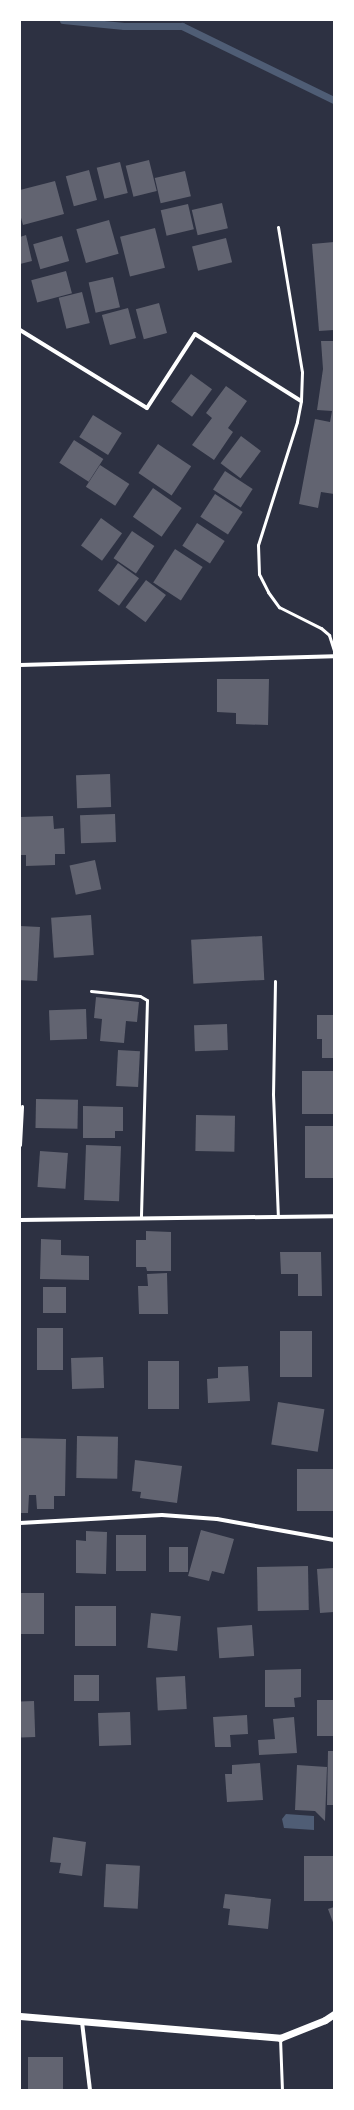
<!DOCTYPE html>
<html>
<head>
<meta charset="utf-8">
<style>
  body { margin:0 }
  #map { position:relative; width:354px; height:2110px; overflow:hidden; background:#2d3142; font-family:"DM Sans",sans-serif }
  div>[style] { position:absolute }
  .water>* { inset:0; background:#4f5d75 }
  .stream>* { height:7px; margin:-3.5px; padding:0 3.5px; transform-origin:3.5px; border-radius:3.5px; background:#4f5d75 }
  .building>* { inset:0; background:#626471; transform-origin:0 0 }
  .service>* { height:3px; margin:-1.5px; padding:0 1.5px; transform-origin:1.5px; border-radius:1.5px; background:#fff }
  .minor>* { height:4px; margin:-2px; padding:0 2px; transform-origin:2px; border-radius:2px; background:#fff }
  .tertiary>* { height:7px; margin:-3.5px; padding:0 3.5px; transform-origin:3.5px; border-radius:3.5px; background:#fff }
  span { translate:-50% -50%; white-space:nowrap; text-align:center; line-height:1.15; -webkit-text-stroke:4px #fff; paint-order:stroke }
  .frame { position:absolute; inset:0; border:21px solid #fff; pointer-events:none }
</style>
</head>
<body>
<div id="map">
  <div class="water">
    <div style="clip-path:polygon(286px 1814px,314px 1816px,314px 1830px,284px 1828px,282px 1819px)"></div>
  </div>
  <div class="stream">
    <div style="left:63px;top:20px;width:61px;rotate:5.6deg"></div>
    <div style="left:124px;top:26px;width:58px"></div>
    <div style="left:182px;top:26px;width:169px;rotate:26deg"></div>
  </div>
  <div class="building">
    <div style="left:149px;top:160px;width:32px;height:24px;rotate:76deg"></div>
    <div style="left:120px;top:162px;width:32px;height:24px;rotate:76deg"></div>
    <div style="left:89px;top:170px;width:31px;height:24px;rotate:75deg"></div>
    <div style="left:185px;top:171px;width:26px;height:31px;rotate:77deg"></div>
    <div style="clip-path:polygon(55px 181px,64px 214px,23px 225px,20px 214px,20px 190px)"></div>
    <div style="left:222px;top:203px;width:26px;height:31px;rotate:77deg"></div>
    <div style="left:188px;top:204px;width:26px;height:28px;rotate:77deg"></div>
    <div style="left:109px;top:220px;width:35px;height:34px;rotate:74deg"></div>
    <div style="left:155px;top:228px;width:41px;height:36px;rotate:76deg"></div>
    <div style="clip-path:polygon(26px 235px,32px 261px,20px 264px,20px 237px)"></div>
    <div style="left:62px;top:236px;width:26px;height:30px;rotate:74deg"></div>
    <div style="left:226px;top:238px;width:25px;height:35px;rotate:76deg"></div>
    <div style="clip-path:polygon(334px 242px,334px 330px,319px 331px,312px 244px)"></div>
    <div style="left:66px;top:271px;width:23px;height:36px;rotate:75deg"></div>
    <div style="left:113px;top:277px;width:31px;height:25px;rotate:77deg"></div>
    <div style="left:82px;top:292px;width:32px;height:24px;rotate:76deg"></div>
    <div style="left:159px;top:303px;width:31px;height:24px;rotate:75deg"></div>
    <div style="left:128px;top:308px;width:31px;height:27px;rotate:75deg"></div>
    <div style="clip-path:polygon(321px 341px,334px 341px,334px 494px,321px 492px,318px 508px,299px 504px,315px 419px,330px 422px,332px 411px,317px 410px,323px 369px)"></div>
    <div style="left:191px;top:374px;width:26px;height:34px;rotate:36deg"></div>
    <div style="clip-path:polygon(226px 386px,247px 401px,228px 428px,233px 432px,214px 460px,192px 445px,212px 418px,206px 413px)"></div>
    <div style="left:93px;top:415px;width:34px;height:26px;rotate:32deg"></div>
    <div style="left:241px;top:436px;width:25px;height:34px;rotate:37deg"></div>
    <div style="left:74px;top:440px;width:35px;height:27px;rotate:33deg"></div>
    <div style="left:158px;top:444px;width:40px;height:35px;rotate:34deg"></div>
    <div style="left:100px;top:465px;width:35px;height:26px;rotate:33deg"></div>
    <div style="left:225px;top:471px;width:33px;height:22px;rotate:33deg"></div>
    <div style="left:153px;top:488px;width:35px;height:35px;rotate:35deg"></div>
    <div style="left:215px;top:494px;width:33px;height:27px;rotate:33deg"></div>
    <div style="left:101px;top:518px;width:26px;height:34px;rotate:36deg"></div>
    <div style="left:197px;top:523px;width:33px;height:27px;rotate:33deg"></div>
    <div style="left:132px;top:531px;width:27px;height:33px;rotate:34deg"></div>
    <div style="left:175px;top:549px;width:33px;height:40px;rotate:33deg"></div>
    <div style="left:118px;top:563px;width:26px;height:34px;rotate:36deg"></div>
    <div style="left:146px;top:580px;width:25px;height:34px;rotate:37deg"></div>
    <div style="clip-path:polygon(217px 679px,269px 679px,268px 725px,236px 724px,236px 713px,217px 712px)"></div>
    <div style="left:110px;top:774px;width:33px;height:34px;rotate:88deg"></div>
    <div style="left:115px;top:814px;width:28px;height:35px;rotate:88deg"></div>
    <div style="clip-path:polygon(53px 816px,54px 829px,64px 828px,65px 854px,55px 854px,55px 865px,26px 866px,26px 855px,20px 855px,20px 817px)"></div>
    <div style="left:95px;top:860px;width:30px;height:26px;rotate:78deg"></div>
    <div style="left:91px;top:915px;width:40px;height:40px;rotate:86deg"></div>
    <div style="left:20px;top:926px;width:20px;height:54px;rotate:3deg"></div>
    <div style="left:262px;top:936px;width:44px;height:71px;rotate:87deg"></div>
    <div style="clip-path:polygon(96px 997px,139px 1002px,137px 1022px,126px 1021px,124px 1043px,100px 1041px,102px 1019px,94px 1018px)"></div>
    <div style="left:86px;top:1009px;width:30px;height:37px;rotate:88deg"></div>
    <div style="clip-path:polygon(317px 1015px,334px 1015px,334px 1058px,322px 1058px,322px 1039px,317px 1039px)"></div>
    <div style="left:227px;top:1024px;width:26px;height:33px;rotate:88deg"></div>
    <div style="left:118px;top:1050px;width:22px;height:36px;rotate:3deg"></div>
    <div style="left:334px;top:1071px;width:43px;height:32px;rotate:90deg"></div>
    <div style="left:36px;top:1099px;width:42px;height:29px;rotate:1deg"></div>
    <div style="clip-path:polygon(83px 1106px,123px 1107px,123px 1131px,115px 1131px,115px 1138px,83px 1138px)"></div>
    <div style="left:196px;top:1115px;width:39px;height:36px;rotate:1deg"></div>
    <div style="left:334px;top:1126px;width:52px;height:29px;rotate:90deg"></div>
    <div style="left:86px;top:1145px;width:35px;height:55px;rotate:2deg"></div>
    <div style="left:40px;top:1151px;width:28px;height:36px;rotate:4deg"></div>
    <div style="clip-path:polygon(146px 1231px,171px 1232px,171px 1271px,147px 1271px,146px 1267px,136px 1267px,136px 1240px,146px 1240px)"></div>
    <div style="clip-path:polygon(41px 1239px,61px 1240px,61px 1255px,89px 1256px,89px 1280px,40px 1279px)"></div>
    <div style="clip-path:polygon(280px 1252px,321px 1252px,322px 1296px,298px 1296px,298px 1274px,281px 1274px)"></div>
    <div style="clip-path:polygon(167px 1273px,168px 1314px,139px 1314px,138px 1286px,148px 1286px,147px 1274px)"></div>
    <div style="left:43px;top:1287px;width:23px;height:26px"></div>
    <div style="left:37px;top:1328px;width:26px;height:42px"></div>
    <div style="left:280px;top:1331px;width:32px;height:46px"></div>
    <div style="left:103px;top:1357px;width:31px;height:32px;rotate:88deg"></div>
    <div style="left:148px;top:1361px;width:31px;height:48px"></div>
    <div style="clip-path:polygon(248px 1366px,250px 1401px,208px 1403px,207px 1379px,218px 1378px,218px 1367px)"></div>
    <div style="left:278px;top:1402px;width:47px;height:43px;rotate:9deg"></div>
    <div style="left:77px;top:1436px;width:41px;height:42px;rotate:1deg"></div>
    <div style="clip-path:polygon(20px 1438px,66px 1439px,65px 1496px,54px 1496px,54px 1509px,37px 1509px,36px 1495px,29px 1495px,28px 1513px,20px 1513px)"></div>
    <div style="clip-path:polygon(135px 1460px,182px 1466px,177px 1503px,140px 1498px,141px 1492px,132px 1491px)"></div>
    <div style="left:334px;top:1469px;width:42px;height:37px;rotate:90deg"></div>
    <div style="clip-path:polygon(201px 1530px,234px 1539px,224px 1574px,212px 1571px,209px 1581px,188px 1576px)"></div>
    <div style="clip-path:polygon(86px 1531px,107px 1532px,106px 1574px,76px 1573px,76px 1540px,86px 1541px)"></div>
    <div style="left:116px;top:1535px;width:30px;height:36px"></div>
    <div style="left:169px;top:1547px;width:19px;height:25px"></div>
    <div style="left:308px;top:1566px;width:44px;height:51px;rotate:89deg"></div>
    <div style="clip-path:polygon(334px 1568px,334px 1612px,320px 1613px,317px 1569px)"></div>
    <div style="left:20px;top:1593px;width:24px;height:41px"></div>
    <div style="left:75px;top:1606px;width:41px;height:40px"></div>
    <div style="left:151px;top:1613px;width:30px;height:35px;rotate:6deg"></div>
    <div style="left:252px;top:1625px;width:31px;height:35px;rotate:86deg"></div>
    <div style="clip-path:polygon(301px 1669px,301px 1697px,294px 1698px,295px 1707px,265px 1707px,265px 1670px)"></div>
    <div style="left:74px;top:1675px;width:25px;height:26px"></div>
    <div style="left:185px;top:1676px;width:33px;height:29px;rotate:87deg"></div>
    <div style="left:317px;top:1700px;width:17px;height:36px"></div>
    <div style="left:34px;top:1701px;width:36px;height:14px;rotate:88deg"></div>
    <div style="left:130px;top:1712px;width:33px;height:32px;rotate:88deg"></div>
    <div style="clip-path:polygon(247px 1715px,248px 1734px,230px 1735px,231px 1747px,215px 1747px,213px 1717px)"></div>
    <div style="clip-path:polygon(294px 1717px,297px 1753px,259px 1755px,258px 1740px,275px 1739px,273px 1719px)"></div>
    <div style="clip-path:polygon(328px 1751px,334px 1751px,334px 1805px,327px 1805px)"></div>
    <div style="clip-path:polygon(260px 1763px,263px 1800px,227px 1802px,225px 1774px,232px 1774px,232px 1765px)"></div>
    <div style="clip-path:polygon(297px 1765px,327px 1767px,325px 1821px,315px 1811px,295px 1810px)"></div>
    <div style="clip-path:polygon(53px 1837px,86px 1842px,82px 1876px,59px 1873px,61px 1863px,50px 1862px)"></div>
    <div style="left:334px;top:1856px;width:45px;height:30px;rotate:90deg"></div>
    <div style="left:106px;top:1864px;width:34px;height:43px;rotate:3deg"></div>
    <div style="clip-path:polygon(225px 1894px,271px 1899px,268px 1929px,228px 1925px,230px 1909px,223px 1908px)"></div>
    <div style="clip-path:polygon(334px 1907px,334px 1925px,328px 1909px)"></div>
    <div style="left:28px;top:2057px;width:35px;height:33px"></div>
  </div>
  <div class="service">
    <div style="left:278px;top:227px;width:147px;rotate:80.6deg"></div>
    <div style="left:302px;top:372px;width:29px;rotate:92deg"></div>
    <div style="left:301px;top:401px;width:21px;rotate:101deg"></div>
    <div style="left:297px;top:422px;width:129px;rotate:107.6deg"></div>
    <div style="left:258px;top:545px;width:29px;rotate:88deg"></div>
    <div style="left:259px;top:574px;width:20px;rotate:63deg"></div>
    <div style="left:268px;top:592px;width:19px;rotate:54deg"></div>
    <div style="left:279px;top:607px;width:47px;rotate:26.6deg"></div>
    <div style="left:321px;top:628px;width:11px;rotate:41deg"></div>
    <div style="left:329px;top:635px;width:16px;rotate:72deg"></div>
    <div style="left:275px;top:981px;width:113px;rotate:91deg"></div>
    <div style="left:273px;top:1094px;width:123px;rotate:87.7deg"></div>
    <div style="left:91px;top:991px;width:49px;rotate:5.8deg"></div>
    <div style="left:140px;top:996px;width:8px;rotate:30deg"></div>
    <div style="left:147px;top:1000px;width:218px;rotate:91.6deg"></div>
    <div style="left:20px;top:1145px;width:39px;rotate:-87deg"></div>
    <div style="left:280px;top:2038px;width:52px;rotate:87.8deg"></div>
  </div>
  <div class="minor">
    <div style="left:20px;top:330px;width:149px;rotate:31.6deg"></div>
    <div style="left:147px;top:408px;width:88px;rotate:-57deg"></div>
    <div style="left:195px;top:334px;width:125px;rotate:32.3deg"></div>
    <div style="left:20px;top:665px;width:314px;rotate:-1.6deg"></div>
    <div style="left:20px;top:1220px;width:314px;rotate:-0.7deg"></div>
    <div style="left:20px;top:1523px;width:142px;rotate:-3.2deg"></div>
    <div style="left:162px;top:1515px;width:55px;rotate:4.2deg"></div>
    <div style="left:217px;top:1519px;width:119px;rotate:10.2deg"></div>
    <div style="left:82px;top:2022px;width:68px;rotate:83.3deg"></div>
  </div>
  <div class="tertiary">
    <div style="left:20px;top:2016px;width:261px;rotate:4.8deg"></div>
    <div style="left:280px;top:2038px;width:48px;rotate:-21.8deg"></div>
    <div style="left:325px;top:2020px;width:11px;rotate:-34deg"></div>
  </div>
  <div class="frame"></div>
</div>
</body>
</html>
